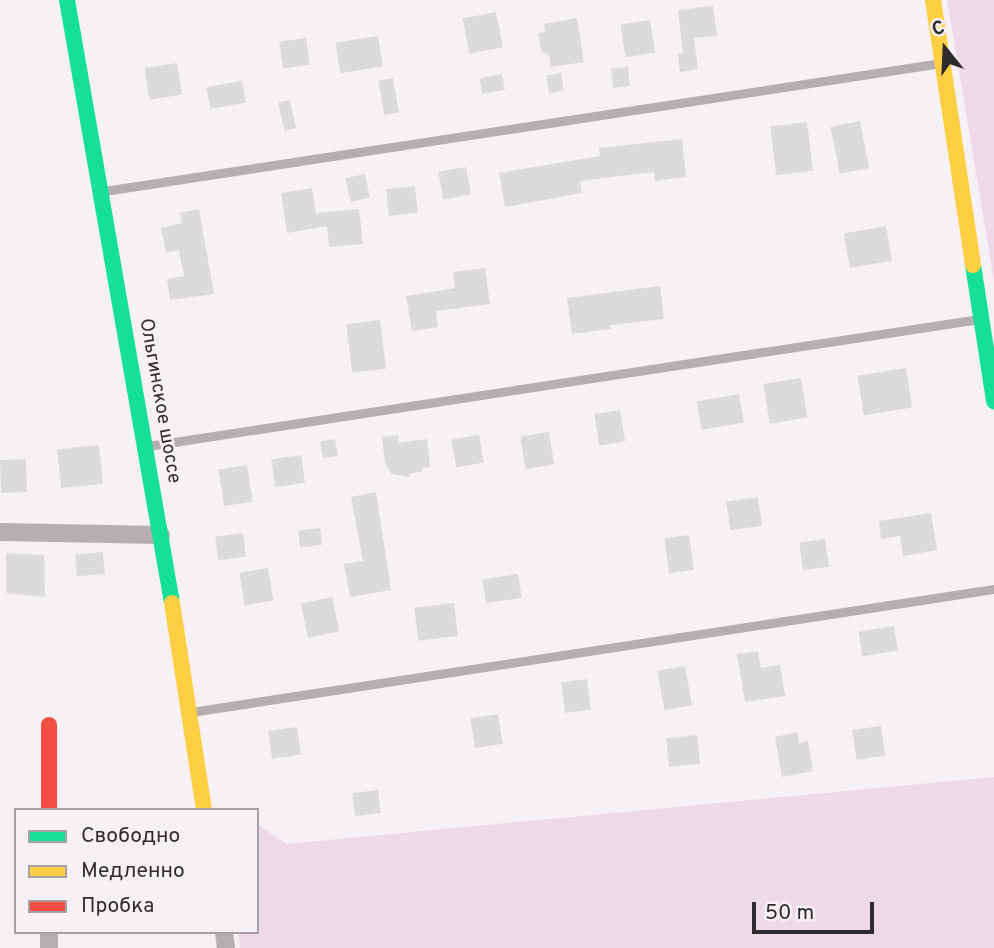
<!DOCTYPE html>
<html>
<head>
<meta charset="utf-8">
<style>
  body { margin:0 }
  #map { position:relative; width:994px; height:948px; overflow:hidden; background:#f6f1f4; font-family:Overpass,sans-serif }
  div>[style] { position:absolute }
  .green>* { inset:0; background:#eedae7 }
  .building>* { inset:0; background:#dcdbdb; transform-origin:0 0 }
  .lane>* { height:9px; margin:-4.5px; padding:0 4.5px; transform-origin:4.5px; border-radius:4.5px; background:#b5afb3 }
  .street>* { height:18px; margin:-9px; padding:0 9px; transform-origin:9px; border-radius:9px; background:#b5afb3 }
  .fast>* { height:16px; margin:-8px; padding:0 8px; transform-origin:8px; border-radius:8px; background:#16e098 }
  .slow>* { height:16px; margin:-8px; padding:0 8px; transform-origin:8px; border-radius:8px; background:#ffcf43 }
  .jam>* { height:16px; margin:-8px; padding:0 8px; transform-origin:8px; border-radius:8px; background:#f24e42 }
  span { translate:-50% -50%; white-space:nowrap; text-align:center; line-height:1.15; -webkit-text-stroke:5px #f7f0f4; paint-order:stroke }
  .street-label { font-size:19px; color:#2d2b2c }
  .legend { position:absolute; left:14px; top:808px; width:245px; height:126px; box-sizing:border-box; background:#f7f0f4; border:2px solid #a6a1a4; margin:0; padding:9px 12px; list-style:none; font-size:21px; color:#2d2b2c }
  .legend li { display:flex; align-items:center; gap:14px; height:35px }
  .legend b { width:35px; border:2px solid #a6a1a4 }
  .north { position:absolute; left:910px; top:14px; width:70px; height:70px; -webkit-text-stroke:5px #f7f0f4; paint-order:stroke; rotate:342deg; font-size:19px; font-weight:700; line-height:28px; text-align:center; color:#2d2b2c }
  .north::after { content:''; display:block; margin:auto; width:24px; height:32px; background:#2d2b2c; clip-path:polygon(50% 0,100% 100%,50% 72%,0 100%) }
  .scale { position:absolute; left:752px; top:902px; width:122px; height:32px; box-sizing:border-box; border:4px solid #2d2b2c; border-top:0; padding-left:9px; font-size:21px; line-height:24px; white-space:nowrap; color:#2d2b2c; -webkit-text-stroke:5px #f7f0f4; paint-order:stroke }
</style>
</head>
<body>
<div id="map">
  <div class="green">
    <div style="clip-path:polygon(947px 0,994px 0,994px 281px)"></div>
    <div style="clip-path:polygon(994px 777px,994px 948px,240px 948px,238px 932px,257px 932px,257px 824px,287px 844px)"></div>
  </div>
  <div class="building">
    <div style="clip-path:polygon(713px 6px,717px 36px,694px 38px,698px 69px,680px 72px,678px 54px,683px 53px,678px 10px)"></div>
    <div style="left:496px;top:12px;width:36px;height:34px;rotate:79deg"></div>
    <div style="clip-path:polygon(577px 18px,584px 62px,551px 67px,549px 55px,541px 51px,538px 33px,545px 32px,544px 24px)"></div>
    <div style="left:650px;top:20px;width:33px;height:30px;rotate:81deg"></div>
    <div style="left:378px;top:36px;width:31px;height:43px;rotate:81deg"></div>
    <div style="left:306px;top:38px;width:27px;height:27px;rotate:82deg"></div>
    <div style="left:177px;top:63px;width:32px;height:33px;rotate:81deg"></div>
    <div style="left:628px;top:67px;width:19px;height:17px;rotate:84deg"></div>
    <div style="left:561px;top:73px;width:18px;height:15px;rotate:81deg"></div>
    <div style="left:502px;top:74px;width:16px;height:23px;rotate:79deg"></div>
    <div style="left:393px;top:78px;width:35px;height:15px;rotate:80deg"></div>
    <div style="left:242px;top:81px;width:22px;height:36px;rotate:80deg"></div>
    <div style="left:290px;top:100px;width:29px;height:12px;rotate:78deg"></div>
    <div style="left:860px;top:121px;width:48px;height:30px;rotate:79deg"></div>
    <div style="left:807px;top:122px;width:49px;height:37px;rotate:83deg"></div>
    <div style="clip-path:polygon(682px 139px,686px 177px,655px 181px,654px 172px,580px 181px,582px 193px,505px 207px,499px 173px,600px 156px,599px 148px)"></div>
    <div style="left:466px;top:167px;width:28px;height:28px;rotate:80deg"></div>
    <div style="left:365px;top:174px;width:24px;height:20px;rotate:78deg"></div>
    <div style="left:415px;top:186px;width:27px;height:29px;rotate:84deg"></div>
    <div style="clip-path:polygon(312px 188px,316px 213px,359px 209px,363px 244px,329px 247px,327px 226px,287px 233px,281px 193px)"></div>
    <div style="clip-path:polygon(199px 209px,214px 294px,170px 300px,167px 279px,184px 276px,179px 250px,166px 253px,161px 228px,182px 223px,180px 213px)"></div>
    <div style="left:886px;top:226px;width:35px;height:43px;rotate:80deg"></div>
    <div style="clip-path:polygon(485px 268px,490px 304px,436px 311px,438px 327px,412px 331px,406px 296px,455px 288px,453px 272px)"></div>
    <div style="clip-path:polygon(660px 286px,664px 319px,610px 325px,611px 329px,572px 334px,567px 298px)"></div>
    <div style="left:380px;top:320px;width:49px;height:34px;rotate:83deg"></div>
    <div style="left:906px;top:368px;width:40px;height:49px;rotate:81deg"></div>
    <div style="left:801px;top:378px;width:40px;height:38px;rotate:81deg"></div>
    <div style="left:739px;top:394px;width:29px;height:43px;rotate:80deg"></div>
    <div style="left:620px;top:410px;width:32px;height:26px;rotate:81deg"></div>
    <div style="left:549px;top:432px;width:33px;height:29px;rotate:81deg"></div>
    <div style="clip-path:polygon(398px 435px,399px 443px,427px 439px,430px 467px,422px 468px,422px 472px,411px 473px,409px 477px,391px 474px,385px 463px,382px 437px)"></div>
    <div style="left:479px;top:435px;width:28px;height:28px;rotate:80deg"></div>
    <div style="left:335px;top:439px;width:17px;height:15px;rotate:80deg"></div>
    <div style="left:99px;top:445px;width:39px;height:42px;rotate:84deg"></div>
    <div style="left:301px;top:455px;width:28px;height:30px;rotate:82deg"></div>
    <div style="left:26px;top:459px;width:33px;height:26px;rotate:88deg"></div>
    <div style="left:247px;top:465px;width:37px;height:29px;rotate:81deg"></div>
    <div style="clip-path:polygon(376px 492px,391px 590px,350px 597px,344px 564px,363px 561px,351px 497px)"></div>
    <div style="left:758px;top:497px;width:29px;height:32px;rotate:82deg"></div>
    <div style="clip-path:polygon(931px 513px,937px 550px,903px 556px,900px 536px,881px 539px,879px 521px)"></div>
    <div style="left:320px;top:528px;width:17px;height:22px;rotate:83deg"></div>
    <div style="left:243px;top:533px;width:24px;height:28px;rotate:83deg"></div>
    <div style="left:689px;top:535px;width:35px;height:25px;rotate:82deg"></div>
    <div style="left:825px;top:539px;width:28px;height:26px;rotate:82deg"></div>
    <div style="left:103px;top:552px;width:22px;height:28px;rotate:85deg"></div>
    <div style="clip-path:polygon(6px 553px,44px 555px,45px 597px,6px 593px)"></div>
    <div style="left:268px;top:568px;width:33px;height:29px;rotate:81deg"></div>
    <div style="left:518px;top:574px;width:24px;height:36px;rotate:81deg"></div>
    <div style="left:332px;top:597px;width:35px;height:32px;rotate:78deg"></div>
    <div style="left:454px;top:603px;width:33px;height:40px;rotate:83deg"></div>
    <div style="left:894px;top:626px;width:25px;height:36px;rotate:81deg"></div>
    <div style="clip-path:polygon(758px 651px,761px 668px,780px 665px,785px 696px,745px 702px,737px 654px)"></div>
    <div style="left:685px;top:666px;width:40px;height:28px;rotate:80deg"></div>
    <div style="left:587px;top:679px;width:31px;height:26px;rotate:83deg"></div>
    <div style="left:498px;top:714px;width:30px;height:28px;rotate:81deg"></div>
    <div style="left:881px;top:726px;width:30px;height:29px;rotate:82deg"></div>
    <div style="left:297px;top:727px;width:28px;height:29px;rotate:82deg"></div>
    <div style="clip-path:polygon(797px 732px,799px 743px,808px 741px,813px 771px,782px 777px,775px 737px)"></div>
    <div style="left:697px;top:735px;width:29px;height:31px;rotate:84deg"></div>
    <div style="left:378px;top:790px;width:23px;height:26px;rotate:83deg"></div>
  </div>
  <div class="lane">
    <div style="left:104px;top:191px;width:847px;rotate:-8.69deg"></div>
    <div style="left:148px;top:446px;width:841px;rotate:-8.69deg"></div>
    <div style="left:191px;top:712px;width:812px;rotate:-8.71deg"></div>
  </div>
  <div class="street">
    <div style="left:0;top:532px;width:161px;rotate:1.1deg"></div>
    <div style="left:49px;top:932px;width:16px;rotate:90deg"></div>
    <div style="left:224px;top:932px;width:16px;rotate:83deg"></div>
  </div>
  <div class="fast">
    <div style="left:67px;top:0;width:612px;rotate:80.12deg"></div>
    <div style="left:973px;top:265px;width:138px;rotate:81.2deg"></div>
  </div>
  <div class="slow">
    <div style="left:933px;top:0;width:268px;rotate:81.4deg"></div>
    <div style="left:172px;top:603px;width:209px;rotate:81.2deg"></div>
  </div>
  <div class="jam">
    <div style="left:49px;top:725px;width:85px;rotate:90deg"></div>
  </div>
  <div class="street-label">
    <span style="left:159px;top:401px;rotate:80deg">Ольгинское шоссе</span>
  </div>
  <ul class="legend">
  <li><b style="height:9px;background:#16e098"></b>Свободно</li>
  <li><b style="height:9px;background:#ffcf43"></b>Медленно</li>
  <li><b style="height:9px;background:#f24e42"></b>Пробка</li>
  </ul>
  <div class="north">С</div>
  <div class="scale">50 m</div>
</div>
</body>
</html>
